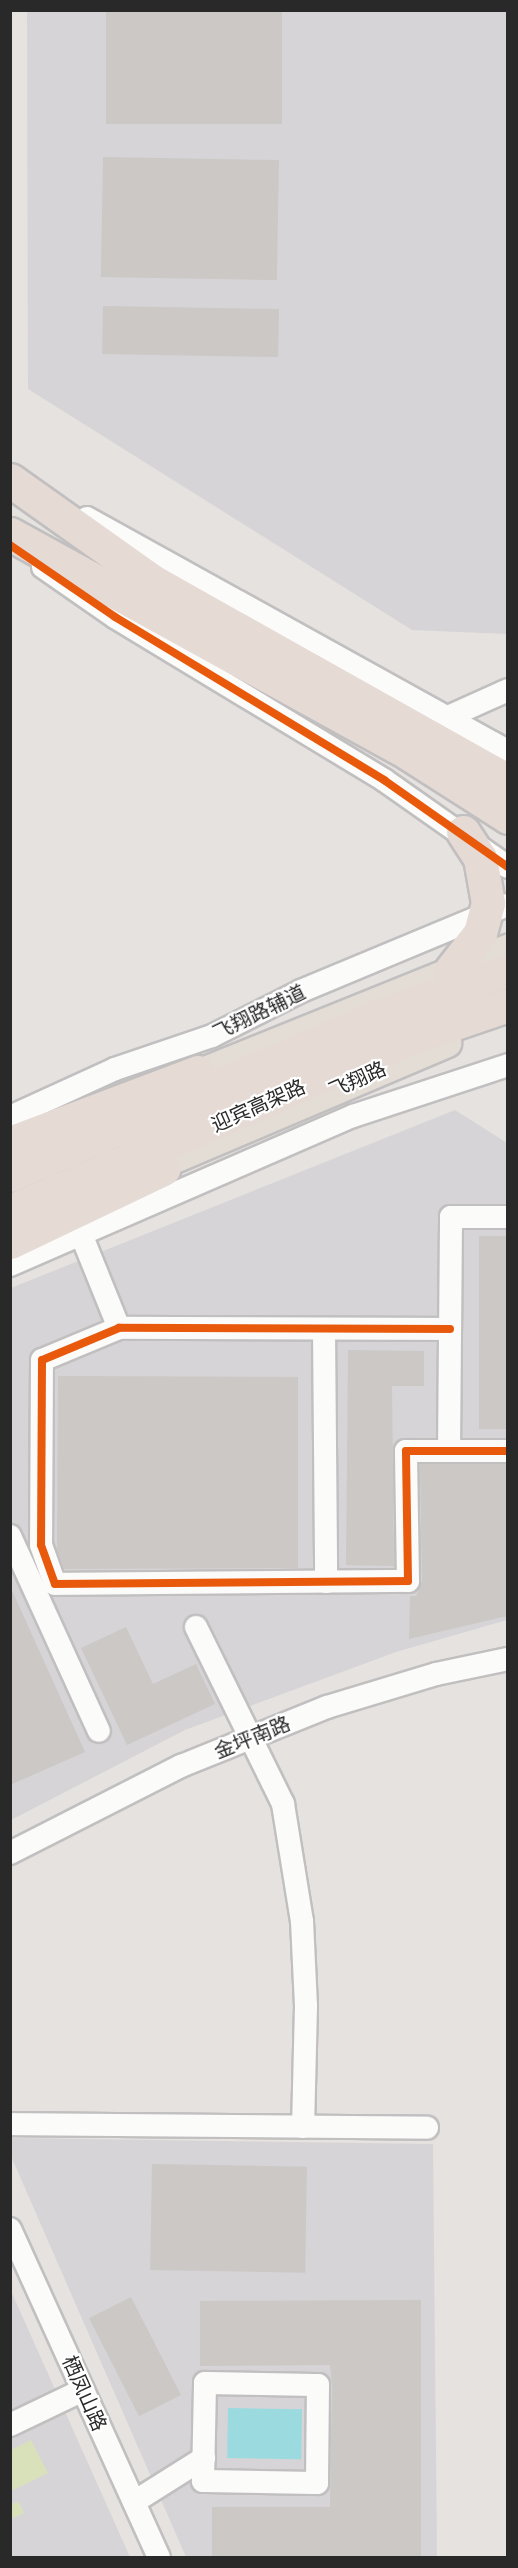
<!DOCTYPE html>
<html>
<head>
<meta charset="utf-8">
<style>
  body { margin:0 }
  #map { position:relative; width:518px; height:2568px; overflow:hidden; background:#e6e2df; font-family:"Noto Sans","Noto Sans SC",sans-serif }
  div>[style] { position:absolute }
  .industrial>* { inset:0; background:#d6d4d6 }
  .pitch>* { inset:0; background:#d9e1ba }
  .water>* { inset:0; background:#9bdadf; transform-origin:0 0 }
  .building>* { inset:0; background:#cbc8c6; transform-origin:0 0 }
  .roads { filter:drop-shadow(2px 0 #c1bfc0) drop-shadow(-2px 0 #c1bfc0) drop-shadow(0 2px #c1bfc0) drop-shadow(0 -2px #c1bfc0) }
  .minor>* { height:22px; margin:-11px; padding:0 11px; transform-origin:11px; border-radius:11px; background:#fbfbfa }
  .major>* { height:28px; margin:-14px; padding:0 14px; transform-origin:14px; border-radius:14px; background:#e3ddd5 }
  .highway>* { height:33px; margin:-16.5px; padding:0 16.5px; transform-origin:16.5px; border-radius:16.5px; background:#e6dad5 }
  .cycleway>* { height:8px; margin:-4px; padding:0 4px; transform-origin:4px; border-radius:4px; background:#e8590c }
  span { translate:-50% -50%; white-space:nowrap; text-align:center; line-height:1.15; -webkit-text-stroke:4.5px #fff; paint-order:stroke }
  .street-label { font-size:20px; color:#292929 }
  .frame { position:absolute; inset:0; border:12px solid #292929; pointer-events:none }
</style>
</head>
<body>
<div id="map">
  <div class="industrial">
    <div style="clip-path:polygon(27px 11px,507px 11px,507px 634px,412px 630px,28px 389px)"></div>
    <div style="clip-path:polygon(455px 1110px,507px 1143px,507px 1620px,396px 1652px,185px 1730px,11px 1820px,11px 1288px)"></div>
    <div style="clip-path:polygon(10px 2138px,433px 2144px,437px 2557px,186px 2557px,11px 2156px)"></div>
    <div style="clip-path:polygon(11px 2291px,130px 2557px,11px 2557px)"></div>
  </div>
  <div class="pitch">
    <div style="clip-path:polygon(31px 2440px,48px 2473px,11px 2491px,11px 2450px)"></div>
    <div style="clip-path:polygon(18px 2501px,24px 2513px,11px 2519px,11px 2505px)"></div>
  </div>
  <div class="water">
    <div style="left:228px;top:2408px;width:74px;height:50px;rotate:1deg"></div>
  </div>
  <div class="building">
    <div style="left:106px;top:10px;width:176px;height:114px"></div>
    <div style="left:103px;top:157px;width:176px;height:120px;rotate:1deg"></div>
    <div style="left:103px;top:306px;width:176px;height:48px;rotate:1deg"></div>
    <div style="left:479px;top:1236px;width:28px;height:193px"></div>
    <div style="clip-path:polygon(348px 1350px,424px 1351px,424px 1386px,392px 1386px,394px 1566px,346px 1565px)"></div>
    <div style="clip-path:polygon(58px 1376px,298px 1377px,298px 1568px,64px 1569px,57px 1550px)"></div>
    <div style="clip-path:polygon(420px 1464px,507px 1464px,507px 1616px,409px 1639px,410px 1596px,416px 1596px,422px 1581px)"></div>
    <div style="clip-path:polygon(10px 1586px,85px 1752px,10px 1785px)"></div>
    <div style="clip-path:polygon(126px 1627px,153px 1684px,196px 1664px,215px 1704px,127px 1745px,81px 1648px)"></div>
    <div style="left:152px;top:2164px;width:155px;height:106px;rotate:1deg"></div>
    <div style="left:131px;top:2297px;width:110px;height:47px;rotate:63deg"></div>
    <div style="clip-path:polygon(421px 2300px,421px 2558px,212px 2558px,212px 2507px,330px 2507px,332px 2385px,330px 2365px,200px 2366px,200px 2301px)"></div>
  </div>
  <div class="roads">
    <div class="minor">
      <div style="left:87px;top:518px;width:481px;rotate:29deg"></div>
      <div style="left:43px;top:567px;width:88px;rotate:34.8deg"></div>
      <div style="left:115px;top:617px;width:315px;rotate:31.2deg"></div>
      <div style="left:384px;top:780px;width:151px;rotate:35.1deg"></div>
      <div style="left:448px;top:717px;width:66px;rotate:-24.2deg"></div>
      <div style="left:10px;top:1117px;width:115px;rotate:-24.6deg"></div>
      <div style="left:115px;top:1069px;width:102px;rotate:-18.8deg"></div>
      <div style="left:212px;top:1036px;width:100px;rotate:-26.8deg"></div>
      <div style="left:301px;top:991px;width:224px;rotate:-22.6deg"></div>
      <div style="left:81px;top:1234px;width:101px;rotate:68deg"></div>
      <div style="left:10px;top:1265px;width:374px;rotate:-23.5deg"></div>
      <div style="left:353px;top:1116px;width:163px;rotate:-18.2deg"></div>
      <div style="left:324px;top:1329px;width:253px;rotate:89.5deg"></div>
      <div style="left:450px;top:1329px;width:331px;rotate:-179.8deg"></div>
      <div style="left:119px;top:1328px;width:83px;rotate:157.4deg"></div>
      <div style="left:42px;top:1360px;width:185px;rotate:90.3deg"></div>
      <div style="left:41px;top:1545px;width:41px;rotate:70.3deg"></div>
      <div style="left:55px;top:1584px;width:353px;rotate:-0.5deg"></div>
      <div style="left:408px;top:1581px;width:130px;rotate:-90.9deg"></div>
      <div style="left:406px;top:1451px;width:102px"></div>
      <div style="left:449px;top:1451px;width:234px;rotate:-89.5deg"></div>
      <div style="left:451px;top:1217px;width:57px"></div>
      <div style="left:10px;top:1536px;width:214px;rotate:65.5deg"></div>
      <div style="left:196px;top:1627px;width:197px;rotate:63.8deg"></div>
      <div style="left:283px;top:1804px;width:119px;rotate:80.8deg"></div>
      <div style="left:302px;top:1921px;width:85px;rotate:87.3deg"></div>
      <div style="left:306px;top:2006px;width:121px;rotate:91.4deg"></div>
      <div style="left:10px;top:1853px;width:192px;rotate:-27deg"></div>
      <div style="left:181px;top:1766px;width:157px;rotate:-22deg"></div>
      <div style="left:327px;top:1707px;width:114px;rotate:-16.8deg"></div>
      <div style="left:436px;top:1674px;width:74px;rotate:-11.8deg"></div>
      <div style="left:10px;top:2124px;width:417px;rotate:0.5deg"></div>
      <div style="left:10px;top:2229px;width:361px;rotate:65.6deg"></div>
      <div style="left:205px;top:2383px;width:113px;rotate:1deg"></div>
      <div style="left:318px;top:2385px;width:98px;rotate:90.6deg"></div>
      <div style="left:317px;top:2483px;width:114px;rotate:-179deg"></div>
      <div style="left:203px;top:2481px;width:98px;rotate:-88.8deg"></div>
      <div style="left:10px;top:2425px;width:81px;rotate:-25.6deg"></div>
      <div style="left:134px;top:2502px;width:83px;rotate:-32.2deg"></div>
    </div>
    <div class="major">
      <div style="left:178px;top:1082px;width:356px;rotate:-22deg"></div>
      <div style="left:139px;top:1174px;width:335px;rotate:-23deg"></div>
    </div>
    <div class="highway">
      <div style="left:10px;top:480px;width:174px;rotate:35.4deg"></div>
      <div style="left:152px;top:581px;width:408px;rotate:29.3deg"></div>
      <div style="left:10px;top:534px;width:454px;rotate:28.8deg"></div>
      <div style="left:408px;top:753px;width:119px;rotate:32.6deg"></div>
      <div style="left:451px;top:970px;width:47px;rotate:-51.9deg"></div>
      <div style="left:480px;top:933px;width:31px;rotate:-75deg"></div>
      <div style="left:488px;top:903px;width:46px;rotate:-100.1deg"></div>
      <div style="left:480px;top:858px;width:31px;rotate:-123deg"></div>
      <div style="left:10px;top:1143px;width:201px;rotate:-20.7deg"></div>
      <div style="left:10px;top:1175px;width:413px;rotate:-23.3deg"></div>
      <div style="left:389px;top:1012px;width:126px;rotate:-19.4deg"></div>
      <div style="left:10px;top:1211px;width:430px;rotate:-23.4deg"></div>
      <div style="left:405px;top:1040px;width:109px;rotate:-18.8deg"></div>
      <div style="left:10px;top:1242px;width:170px;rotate:-25.5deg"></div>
    </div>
  </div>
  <div class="cycleway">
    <div style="left:10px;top:545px;width:127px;rotate:34.4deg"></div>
    <div style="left:115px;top:617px;width:315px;rotate:31.2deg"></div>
    <div style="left:384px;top:780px;width:151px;rotate:35.1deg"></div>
    <div style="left:450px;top:1329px;width:331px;rotate:-179.8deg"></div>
    <div style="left:119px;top:1328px;width:83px;rotate:157.4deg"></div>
    <div style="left:42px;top:1360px;width:185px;rotate:90.3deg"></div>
    <div style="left:41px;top:1545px;width:41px;rotate:70.3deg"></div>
    <div style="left:55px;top:1584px;width:353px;rotate:-0.5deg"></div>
    <div style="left:408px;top:1581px;width:130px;rotate:-90.9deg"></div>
    <div style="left:406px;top:1451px;width:102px"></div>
  </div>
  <div class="street-label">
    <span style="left:259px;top:1012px;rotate:-26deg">飞翔路辅道</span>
    <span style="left:357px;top:1079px;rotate:-24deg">飞翔路</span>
    <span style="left:258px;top:1105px;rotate:-24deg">迎宾高架路</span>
    <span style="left:252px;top:1737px;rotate:-22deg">金坪南路</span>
    <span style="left:85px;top:2393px;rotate:66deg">栖凤山路</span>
  </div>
  <div class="frame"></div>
</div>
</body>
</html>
